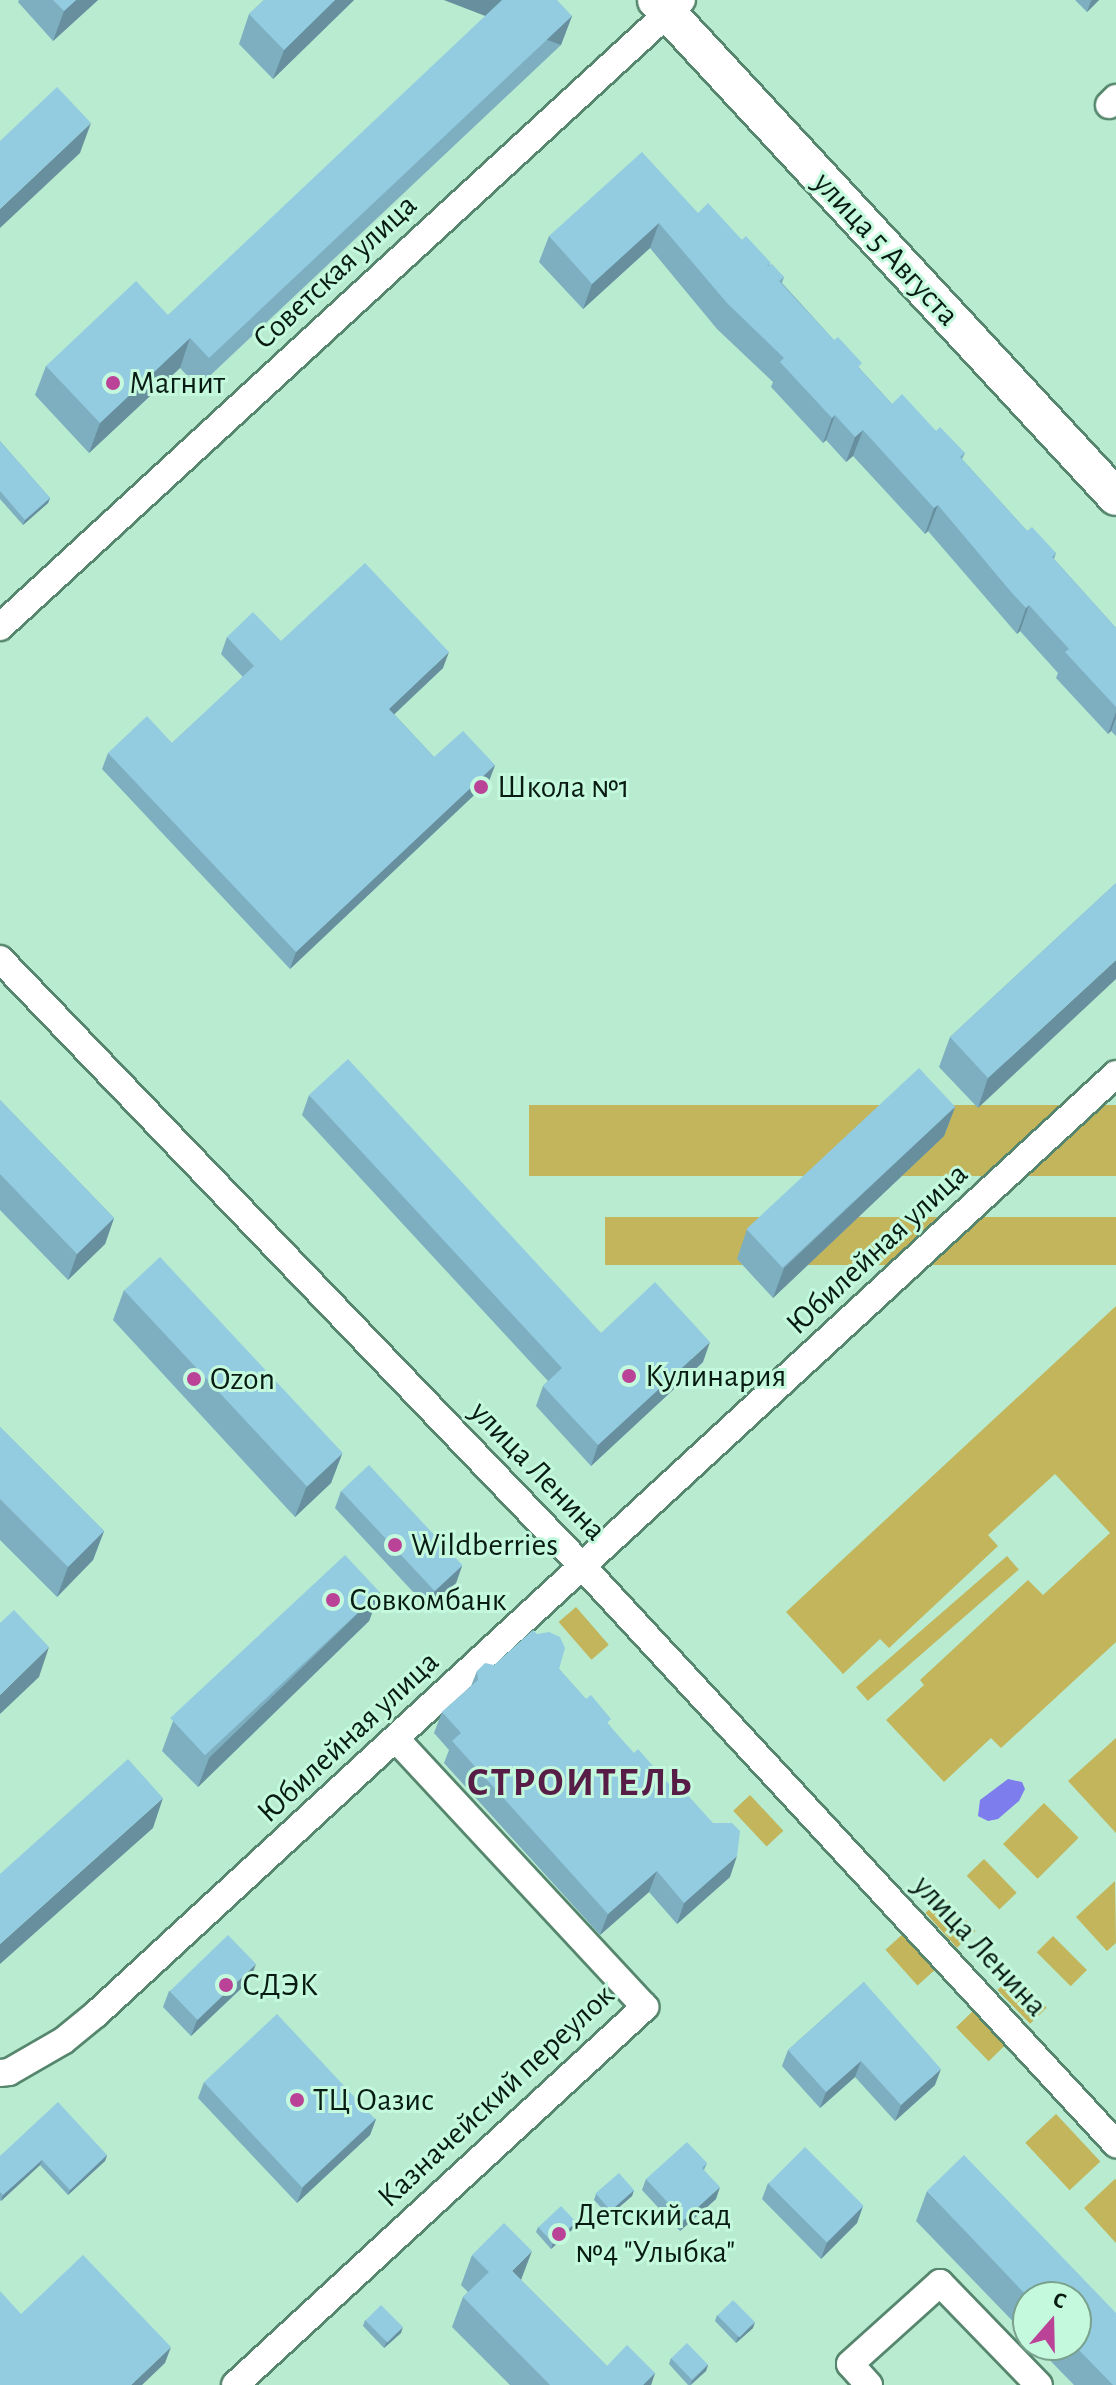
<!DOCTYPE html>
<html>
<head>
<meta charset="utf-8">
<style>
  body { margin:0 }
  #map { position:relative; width:1116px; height:2385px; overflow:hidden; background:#b8ebd0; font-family:"Alegreya Sans",sans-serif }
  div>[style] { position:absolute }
  .green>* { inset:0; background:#c2b55c; transform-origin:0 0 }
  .water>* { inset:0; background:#7e7dee }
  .roads { filter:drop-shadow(2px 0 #56866d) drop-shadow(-2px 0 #56866d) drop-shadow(0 2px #56866d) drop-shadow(0 -2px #56866d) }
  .street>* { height:26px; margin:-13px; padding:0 13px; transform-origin:13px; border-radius:13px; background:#fff }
  .secondary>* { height:36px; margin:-18px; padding:0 18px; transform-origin:18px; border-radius:18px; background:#fff }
  .wall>* { inset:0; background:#7eafc1 }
  .shaded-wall>* { inset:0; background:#678f9d; transform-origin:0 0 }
  .building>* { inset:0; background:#93cce0; transform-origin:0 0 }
  .dots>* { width:22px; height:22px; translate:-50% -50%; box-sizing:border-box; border:4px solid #c5f9dd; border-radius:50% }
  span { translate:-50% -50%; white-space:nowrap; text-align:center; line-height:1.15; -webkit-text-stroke:6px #c5f9dd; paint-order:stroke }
  .street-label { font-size:32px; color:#081c13 }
  .poi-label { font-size:32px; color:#081c13 }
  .left { translate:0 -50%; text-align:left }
  .district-label { font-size:40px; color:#571d46; font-weight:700; letter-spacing:2px }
  .north { position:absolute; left:1012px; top:2281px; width:80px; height:80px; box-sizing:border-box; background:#c5f9dd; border:2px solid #79a18c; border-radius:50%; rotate:20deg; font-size:22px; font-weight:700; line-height:32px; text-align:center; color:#081c13 }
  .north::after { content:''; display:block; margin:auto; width:28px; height:36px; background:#ba4297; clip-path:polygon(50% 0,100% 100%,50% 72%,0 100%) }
</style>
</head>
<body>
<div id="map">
  <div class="green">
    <div style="left:1116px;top:1105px;width:71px;height:587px;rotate:90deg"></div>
    <div style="left:1116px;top:1217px;width:48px;height:511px;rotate:90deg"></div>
    <div style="clip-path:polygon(1116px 1306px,1116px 1642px,1001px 1748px,991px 1738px,944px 1782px,886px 1720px,924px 1685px,920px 1680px,1028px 1580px,1043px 1595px,1110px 1533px,1055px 1474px,988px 1535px,998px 1546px,889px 1648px,880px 1639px,843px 1674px,786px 1612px)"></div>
    <div style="left:1007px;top:1556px;width:18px;height:200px;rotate:49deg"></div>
    <div style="left:576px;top:1607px;width:50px;height:23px;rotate:49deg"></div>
    <div style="clip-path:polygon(1116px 1738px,1116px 1833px,1068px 1781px)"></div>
    <div style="left:750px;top:1795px;width:49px;height:23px;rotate:47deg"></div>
    <div style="left:1044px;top:1803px;width:49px;height:58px;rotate:45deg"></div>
    <div style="left:984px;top:1859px;width:47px;height:24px;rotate:46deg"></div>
    <div style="clip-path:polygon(1115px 1881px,1116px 1943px,1107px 1951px,1076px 1917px)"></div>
    <div style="left:944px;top:1896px;width:47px;height:25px;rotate:48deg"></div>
    <div style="left:904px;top:1933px;width:48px;height:25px;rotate:48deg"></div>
    <div style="left:1053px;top:1936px;width:48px;height:23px;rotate:45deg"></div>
    <div style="left:1014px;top:1974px;width:47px;height:23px;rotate:46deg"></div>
    <div style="left:974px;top:2010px;width:47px;height:25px;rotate:46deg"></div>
    <div style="left:1056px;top:2114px;width:65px;height:42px;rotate:47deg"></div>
    <div style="clip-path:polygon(1115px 2179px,1116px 2180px,1116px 2243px,1084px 2208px)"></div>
  </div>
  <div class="water">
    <div style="clip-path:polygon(1008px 1779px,1022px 1782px,1025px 1789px,1019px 1801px,998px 1819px,988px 1821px,978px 1816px,980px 1800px)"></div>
  </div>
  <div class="roads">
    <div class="street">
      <div style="left:1109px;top:105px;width:10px;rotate:-45deg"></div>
      <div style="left:0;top:627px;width:926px;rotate:-42.59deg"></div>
      <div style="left:0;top:959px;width:842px;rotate:46.2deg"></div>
      <div style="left:583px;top:1567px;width:786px;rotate:47.27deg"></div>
      <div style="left:0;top:2073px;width:9px;rotate:-6deg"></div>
      <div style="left:9px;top:2072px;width:62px;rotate:-29.9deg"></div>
      <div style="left:63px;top:2041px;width:43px;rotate:-39.3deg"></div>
      <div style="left:96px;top:2014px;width:1387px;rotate:-42.66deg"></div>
      <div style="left:235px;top:2385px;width:558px;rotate:-42.67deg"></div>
      <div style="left:645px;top:2007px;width:366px;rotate:-132.9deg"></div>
      <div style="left:869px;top:2385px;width:28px;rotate:-132deg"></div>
      <div style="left:850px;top:2364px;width:121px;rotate:-42deg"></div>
      <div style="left:940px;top:2283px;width:142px;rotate:45.9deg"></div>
    </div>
    <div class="secondary">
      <div style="left:656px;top:0;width:677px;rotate:47.21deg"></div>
    </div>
  </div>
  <div class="wall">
    <div style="clip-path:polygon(19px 0,98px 0,53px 41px,18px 2px)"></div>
    <div style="clip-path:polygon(264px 0,354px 0,273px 79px,239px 44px,249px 14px)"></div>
    <div style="clip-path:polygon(1075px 0,1099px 0,1087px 12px)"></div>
    <div style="clip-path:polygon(572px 16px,561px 45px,198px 387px,180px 368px,89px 453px,35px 395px,46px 366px,168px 315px)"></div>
    <div style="clip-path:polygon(698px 213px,742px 240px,784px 277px,782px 283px,892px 404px,936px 431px,965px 453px,962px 459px,1027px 531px,1056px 553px,1054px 559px,1116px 628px,1116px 736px,1111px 731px,1108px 734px,1056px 678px,1058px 673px,1020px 631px,1017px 634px,928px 531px,925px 534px,853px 456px,846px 462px,826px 440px,823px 443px,771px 387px,773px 382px,717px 329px,650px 248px,583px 309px,539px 262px,549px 236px)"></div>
    <div style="clip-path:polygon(0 441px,50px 498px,48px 503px,23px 525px,0 499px)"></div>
    <div style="clip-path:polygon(227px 637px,281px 641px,443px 668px,394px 714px,434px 757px,495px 765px,489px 781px,290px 969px,102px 769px,108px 753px,172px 743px,243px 677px,221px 654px)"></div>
    <div style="clip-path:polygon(1116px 883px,978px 1108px,939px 1067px,950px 1037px)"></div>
    <div style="clip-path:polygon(309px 1095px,601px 1333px,703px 1362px,591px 1466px,536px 1406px,543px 1386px,548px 1381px,302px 1115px)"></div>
    <div style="clip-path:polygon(0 1100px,114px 1218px,105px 1244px,68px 1280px,0 1210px)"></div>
    <div style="clip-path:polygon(955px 1107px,944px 1136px,773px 1298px,737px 1259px,747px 1229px)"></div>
    <div style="clip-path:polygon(124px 1290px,342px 1454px,331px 1483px,295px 1517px,113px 1320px)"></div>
    <div style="clip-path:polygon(0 1427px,104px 1531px,93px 1560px,57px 1597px,0 1540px)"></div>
    <div style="clip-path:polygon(341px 1491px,462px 1566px,456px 1583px,428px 1608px,335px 1508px)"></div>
    <div style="clip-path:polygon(380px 1592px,369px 1621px,198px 1787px,162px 1751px,173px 1721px)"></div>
    <div style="clip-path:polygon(494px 1665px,559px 1669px,609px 1725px,730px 1877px,677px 1924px,649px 1892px,600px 1935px,444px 1763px,449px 1750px,434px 1733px,442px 1712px,471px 1686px,477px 1671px)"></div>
    <div style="clip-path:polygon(250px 1980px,191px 2036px,163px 2007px,169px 1991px)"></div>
    <div style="clip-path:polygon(864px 1982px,935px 2085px,895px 2121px,855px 2077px,820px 2108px,782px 2066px,788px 2050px)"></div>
    <div style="clip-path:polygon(204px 2082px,376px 2119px,370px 2135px,297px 2203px,198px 2098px)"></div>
    <div style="clip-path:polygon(107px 2155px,105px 2161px,68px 2195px,40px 2165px,1px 2201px,0 2200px,0 2156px)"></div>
    <div style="clip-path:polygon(707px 2163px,704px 2170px,716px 2199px,680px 2231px,642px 2190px,646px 2179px)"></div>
    <div style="clip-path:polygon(768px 2183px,863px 2206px,857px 2223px,821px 2259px,762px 2199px)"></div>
    <div style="clip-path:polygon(634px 2190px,632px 2196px,609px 2216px,594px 2200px,596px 2194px)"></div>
    <div style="clip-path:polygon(927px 2191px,1116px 2385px,1074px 2385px,1035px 2345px,1076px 2345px,1028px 2297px,1028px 2337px,916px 2221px)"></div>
    <div style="clip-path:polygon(576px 2222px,574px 2228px,551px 2249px,536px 2232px,538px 2227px)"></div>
    <div style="clip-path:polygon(472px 2255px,521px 2280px,607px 2366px,655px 2373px,651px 2385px,510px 2385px,452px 2327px,463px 2297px,468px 2292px,461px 2285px)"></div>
    <div style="clip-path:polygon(717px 2315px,753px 2328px,736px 2343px,715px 2321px)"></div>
    <div style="clip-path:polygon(365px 2320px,401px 2333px,384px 2348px,363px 2326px)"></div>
    <div style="clip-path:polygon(671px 2358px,708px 2365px,706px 2371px,691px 2385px,688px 2385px,669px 2364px)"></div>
  </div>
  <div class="shaded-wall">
    <div style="clip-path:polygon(76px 0,98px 0,53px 41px,64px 11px)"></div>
    <div style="clip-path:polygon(335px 0,354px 0,273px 79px,284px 50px)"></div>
    <div style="clip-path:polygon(1092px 0,1099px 0,1087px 12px,1091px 1px)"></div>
    <div style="left:572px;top:16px;width:31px;height:499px;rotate:111deg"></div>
    <div style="clip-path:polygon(91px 123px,80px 153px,0 228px,0 209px)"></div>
    <div style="clip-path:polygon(659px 223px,650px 248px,583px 309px,592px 284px)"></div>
    <div style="clip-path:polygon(190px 338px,180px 368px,89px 453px,100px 423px)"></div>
    <div style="clip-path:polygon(835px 415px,826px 440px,823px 443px,832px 418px)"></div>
    <div style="clip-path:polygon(863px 430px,853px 456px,846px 462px,855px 437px)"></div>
    <div style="clip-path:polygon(50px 498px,48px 503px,23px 525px,25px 520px)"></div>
    <div style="clip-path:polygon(938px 505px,928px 531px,925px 534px,934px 508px)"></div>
    <div style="clip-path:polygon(1029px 605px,1020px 631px,1017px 634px,1026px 608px)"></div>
    <div style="clip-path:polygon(449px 652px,443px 668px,383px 725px,389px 709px)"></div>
    <div style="clip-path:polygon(1116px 712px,1116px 718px,1111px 731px,1108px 734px)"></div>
    <div style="clip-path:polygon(495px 765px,489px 781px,290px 969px,296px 952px)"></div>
    <div style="clip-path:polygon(1116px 960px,1116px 979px,978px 1108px,988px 1078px)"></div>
    <div style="clip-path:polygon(955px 1107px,944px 1136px,773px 1298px,784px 1268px)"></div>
    <div style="clip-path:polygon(114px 1218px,105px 1244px,68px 1280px,77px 1254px)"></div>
    <div style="clip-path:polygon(710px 1342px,703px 1362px,591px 1466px,598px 1445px)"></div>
    <div style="clip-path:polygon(342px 1454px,331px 1483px,295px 1517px,306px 1488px)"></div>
    <div style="clip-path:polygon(104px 1531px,93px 1560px,57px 1597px,68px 1567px)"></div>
    <div style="clip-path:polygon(462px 1566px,456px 1583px,428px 1608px,434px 1592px)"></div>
    <div style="clip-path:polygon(380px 1592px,369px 1621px,198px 1787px,209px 1758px)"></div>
    <div style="clip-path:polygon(49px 1647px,39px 1677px,0 1714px,0 1695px)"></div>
    <div style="clip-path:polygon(163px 1798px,153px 1828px,0 1964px,0 1944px)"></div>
    <div style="clip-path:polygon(737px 1856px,730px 1877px,677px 1924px,684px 1903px)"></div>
    <div style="clip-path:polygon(657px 1871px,649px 1892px,600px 1935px,608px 1914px)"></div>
    <div style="clip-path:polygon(256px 1964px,250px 1980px,191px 2036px,197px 2020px)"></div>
    <div style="clip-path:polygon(861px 2061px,855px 2077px,820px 2108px,826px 2092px)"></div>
    <div style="clip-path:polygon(941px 2069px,935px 2085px,895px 2121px,901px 2105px)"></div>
    <div style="clip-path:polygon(376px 2119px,370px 2135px,297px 2203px,303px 2187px)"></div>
    <div style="clip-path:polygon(107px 2155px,105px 2161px,68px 2195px,70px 2190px)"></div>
    <div style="clip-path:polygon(42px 2160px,40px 2165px,1px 2201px,3px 2195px)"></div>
    <div style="clip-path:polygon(720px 2187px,716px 2199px,680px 2231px,684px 2220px)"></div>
    <div style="clip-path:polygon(634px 2190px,632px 2196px,609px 2216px,611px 2210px)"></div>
    <div style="clip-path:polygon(863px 2206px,857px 2223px,821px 2259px,827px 2242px)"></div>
    <div style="clip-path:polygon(576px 2222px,574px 2228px,551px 2249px,553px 2243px)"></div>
    <div style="clip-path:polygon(532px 2251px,521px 2280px,512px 2271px)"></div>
    <div style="clip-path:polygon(755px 2322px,753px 2328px,736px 2343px,738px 2337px)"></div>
    <div style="clip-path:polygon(403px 2327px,401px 2333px,384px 2348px,386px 2343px)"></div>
    <div style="clip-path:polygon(171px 2347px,165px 2363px,142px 2385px,131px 2385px)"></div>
    <div style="clip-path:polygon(708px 2365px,706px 2371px,690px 2385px,692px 2381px)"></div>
    <div style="clip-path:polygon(655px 2373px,651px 2385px,643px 2385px)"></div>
  </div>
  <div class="building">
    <div style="clip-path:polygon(53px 0,76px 0,64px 11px)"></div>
    <div style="clip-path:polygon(264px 0,335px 0,284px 50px,249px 14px)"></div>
    <div style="clip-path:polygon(502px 0,557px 0,572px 16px,209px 358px,190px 338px,100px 423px,46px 366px,136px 281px,168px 315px)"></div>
    <div style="clip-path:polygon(57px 87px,91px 123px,0 209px,0 141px)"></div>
    <div style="clip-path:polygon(642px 152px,698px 213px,708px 203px,742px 240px,746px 236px,771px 263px,766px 267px,772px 264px,784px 277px,779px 281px,834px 340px,838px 337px,862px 363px,858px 367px,892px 404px,902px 394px,936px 431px,940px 427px,965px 453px,960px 457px,1027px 531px,1032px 527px,1056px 553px,1052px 557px,1116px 628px,1116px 707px,1065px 652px,1069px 649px,1029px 605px,1026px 608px,1012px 593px,938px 505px,934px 508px,863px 430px,855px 437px,835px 415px,832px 418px,780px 362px,784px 358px,727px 303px,659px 223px,592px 284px,549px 236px)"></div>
    <div style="clip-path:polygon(0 441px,50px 498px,25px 520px,0 491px)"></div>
    <div style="clip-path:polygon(365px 563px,449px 652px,389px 709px,434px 757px,463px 731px,495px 765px,296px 952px,108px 753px,147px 716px,172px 743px,254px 666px,227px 637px,253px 612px,281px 641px)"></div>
    <div style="clip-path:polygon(1116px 883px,1116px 960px,988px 1078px,950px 1037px)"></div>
    <div style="clip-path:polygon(348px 1059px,601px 1333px,655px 1282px,710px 1342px,598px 1445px,543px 1386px,562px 1368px,309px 1095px)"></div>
    <div style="left:919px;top:1068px;width:53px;height:236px;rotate:47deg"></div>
    <div style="clip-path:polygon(0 1100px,114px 1218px,77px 1254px,0 1174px)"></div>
    <div style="left:160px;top:1257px;width:268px;height:49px;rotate:47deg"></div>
    <div style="clip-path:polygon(0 1427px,104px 1531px,68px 1567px,0 1499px)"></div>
    <div style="left:369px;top:1465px;width:137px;height:38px;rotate:47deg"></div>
    <div style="left:345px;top:1555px;width:51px;height:239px;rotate:47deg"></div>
    <div style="clip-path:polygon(14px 1610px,49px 1647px,0 1695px,0 1623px)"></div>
    <div style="clip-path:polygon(533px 1630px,537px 1634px,549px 1632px,560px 1637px,565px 1648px,559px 1669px,586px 1699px,591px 1695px,611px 1719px,607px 1723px,634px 1753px,638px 1749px,669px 1784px,674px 1780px,713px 1823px,732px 1823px,740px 1831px,737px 1856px,684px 1903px,657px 1871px,608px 1914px,452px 1741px,461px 1733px,442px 1712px,478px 1680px,477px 1671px,485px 1663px,494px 1665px)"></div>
    <div style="clip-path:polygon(128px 1759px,163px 1798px,0 1944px,0 1874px)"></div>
    <div style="left:228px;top:1935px;width:40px;height:81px;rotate:46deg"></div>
    <div style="clip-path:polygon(864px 1982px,941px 2069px,901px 2105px,861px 2061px,826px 2092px,788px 2050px)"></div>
    <div style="left:277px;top:2014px;width:144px;height:100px;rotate:47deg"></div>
    <div style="clip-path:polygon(58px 2102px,107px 2155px,70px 2190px,42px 2160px,3px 2195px,0 2192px,0 2156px)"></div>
    <div style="clip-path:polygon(687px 2142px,707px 2163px,702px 2168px,720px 2187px,684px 2220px,646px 2179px)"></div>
    <div style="left:805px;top:2147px;width:83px;height:52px;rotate:45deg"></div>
    <div style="clip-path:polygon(964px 2155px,1116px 2313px,1116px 2385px,1113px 2385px,1074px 2345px,1076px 2345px,1076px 2297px,1028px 2297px,927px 2191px)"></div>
    <div style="left:619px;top:2173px;width:23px;height:31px;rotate:49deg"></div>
    <div style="left:561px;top:2206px;width:22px;height:31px;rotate:47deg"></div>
    <div style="clip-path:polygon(504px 2223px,532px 2251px,512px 2271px,607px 2366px,627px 2345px,655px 2373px,643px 2385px,550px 2385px,463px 2297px,489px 2272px,472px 2255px)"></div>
    <div style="clip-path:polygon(83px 2255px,171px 2347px,131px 2385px,0 2385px,0 2291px,21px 2314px)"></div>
    <div style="left:733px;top:2300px;width:31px;height:22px;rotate:45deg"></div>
    <div style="left:381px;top:2305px;width:31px;height:22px;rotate:45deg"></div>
    <div style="left:687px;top:2343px;width:30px;height:22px;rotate:46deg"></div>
  </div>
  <div class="dots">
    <div style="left:113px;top:383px;background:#ba4297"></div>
    <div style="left:481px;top:787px;background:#ba4297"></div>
    <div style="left:629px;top:1376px;background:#ba4297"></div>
    <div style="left:194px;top:1379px;background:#ba4297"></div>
    <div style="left:395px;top:1545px;background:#ba4297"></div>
    <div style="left:333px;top:1600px;background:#ba4297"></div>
    <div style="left:226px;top:1985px;background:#ba4297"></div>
    <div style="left:297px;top:2100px;background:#ba4297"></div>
    <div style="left:559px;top:2234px;background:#ba4297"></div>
  </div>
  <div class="street-label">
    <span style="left:886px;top:249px;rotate:47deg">улица 5 Августа</span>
    <span style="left:335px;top:272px;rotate:-43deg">Советская улица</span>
    <span style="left:877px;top:1249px;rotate:-43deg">Юбилейная улица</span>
    <span style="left:538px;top:1471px;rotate:46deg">улица Ленина</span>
    <span style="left:348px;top:1737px;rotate:-43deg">Юбилейная улица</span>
    <span style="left:980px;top:1946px;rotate:47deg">улица Ленина</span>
    <span style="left:496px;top:2096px;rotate:-43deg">Казначейский переулок</span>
  </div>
  <div class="poi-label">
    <span class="left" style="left:129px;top:383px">Магнит</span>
    <span class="left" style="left:497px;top:787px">Школа №1</span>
    <span class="left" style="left:645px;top:1376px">Кулинария</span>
    <span class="left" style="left:210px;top:1379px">Ozon</span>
    <span class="left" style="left:411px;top:1545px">Wildberries</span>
    <span class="left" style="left:349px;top:1600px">Совкомбанк</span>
    <span class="left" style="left:242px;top:1985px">СДЭК</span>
    <span class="left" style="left:313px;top:2100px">ТЦ Оазис</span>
    <span class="left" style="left:575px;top:2234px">Детский сад<br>№4 "Улыбка"</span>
  </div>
  <div class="district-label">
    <span style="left:580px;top:1783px">СТРОИТЕЛЬ</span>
  </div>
  <div class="north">С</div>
</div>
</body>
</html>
